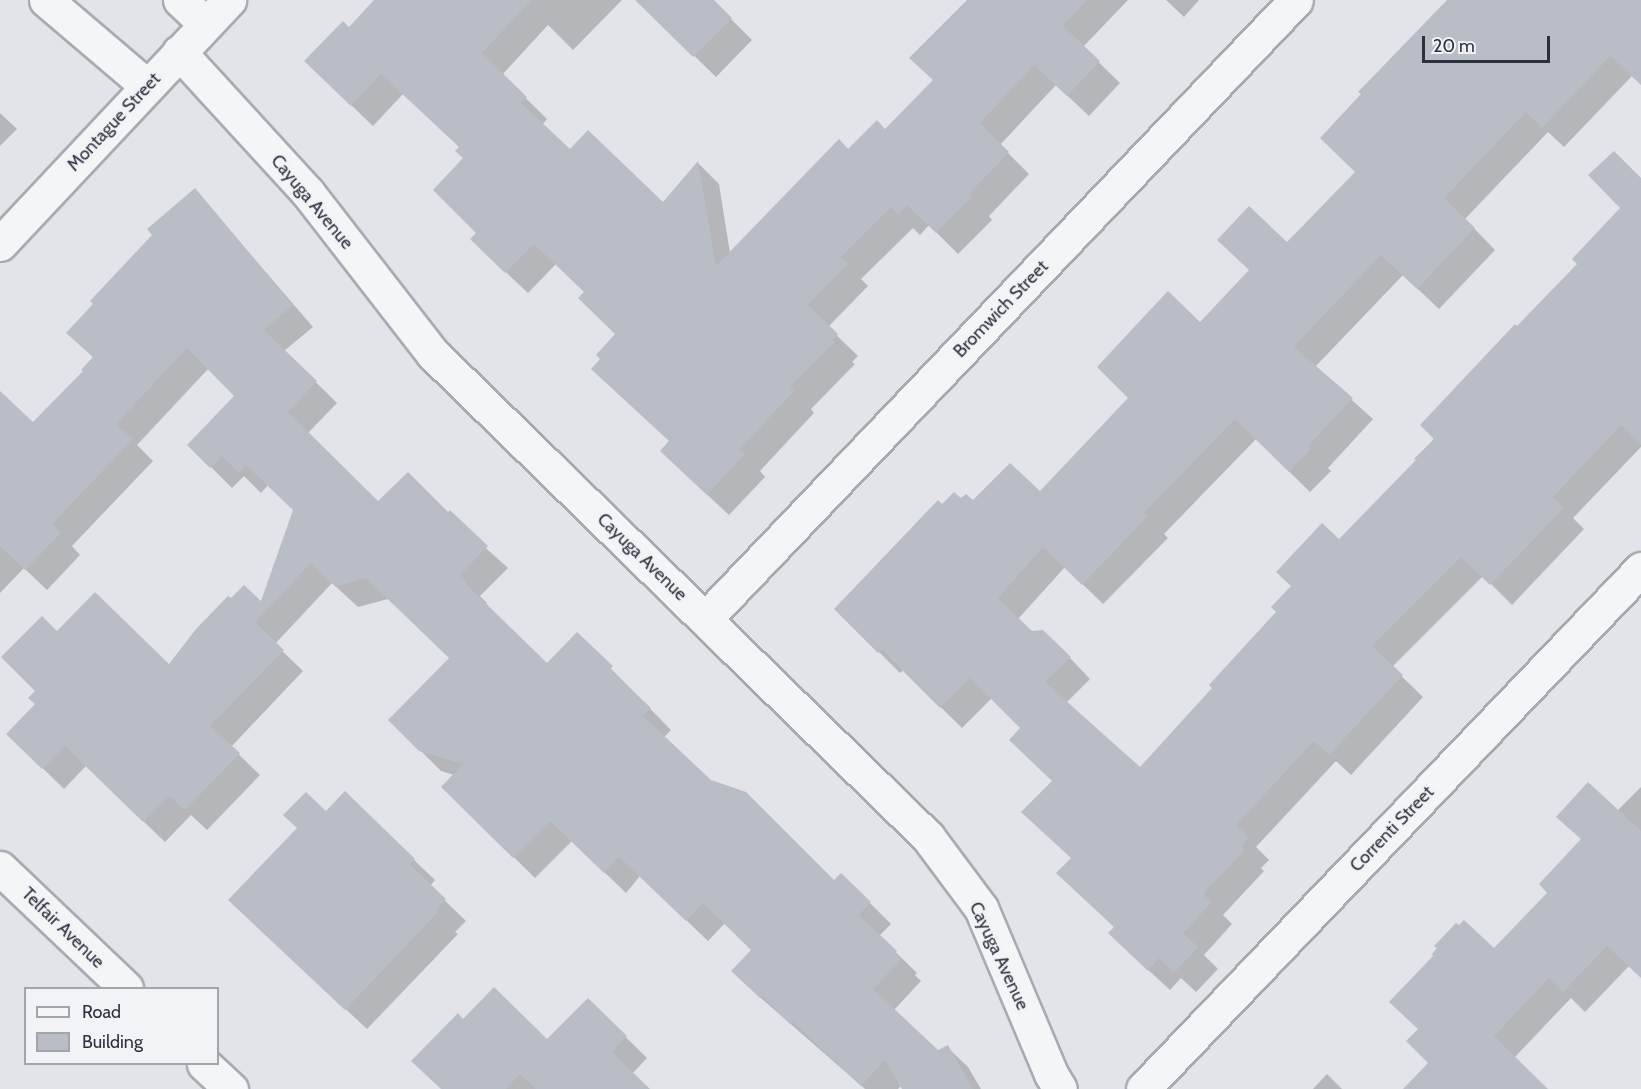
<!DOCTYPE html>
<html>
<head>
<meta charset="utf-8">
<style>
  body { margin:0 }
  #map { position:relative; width:1641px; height:1089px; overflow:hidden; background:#e2e4e9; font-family:Cabin,sans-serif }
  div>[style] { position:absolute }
  .shadow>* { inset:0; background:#0003 }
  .building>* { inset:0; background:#b9bdc5 }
  .roads { filter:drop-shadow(2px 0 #a8abb2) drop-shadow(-2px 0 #a8abb2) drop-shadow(0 2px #a8abb2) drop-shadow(0 -2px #a8abb2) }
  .minor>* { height:33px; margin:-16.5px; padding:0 16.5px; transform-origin:16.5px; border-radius:16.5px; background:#f4f5f7 }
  span { translate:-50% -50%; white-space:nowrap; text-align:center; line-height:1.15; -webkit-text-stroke:6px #f1f3f6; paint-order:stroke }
  .street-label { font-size:18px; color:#2c313e }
  .legend { position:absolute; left:24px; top:987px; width:195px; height:78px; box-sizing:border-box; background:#f1f3f6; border:2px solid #a2a5ac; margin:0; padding:8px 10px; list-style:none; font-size:18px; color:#2c313e }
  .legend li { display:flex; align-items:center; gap:12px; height:30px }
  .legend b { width:30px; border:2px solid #a2a5ac }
  .scale { position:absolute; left:1422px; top:36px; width:128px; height:27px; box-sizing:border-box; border:3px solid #2c313e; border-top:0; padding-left:8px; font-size:18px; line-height:21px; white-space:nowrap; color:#2c313e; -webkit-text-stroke:4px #f1f3f6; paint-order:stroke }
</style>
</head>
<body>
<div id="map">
  <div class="shadow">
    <div style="clip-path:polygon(376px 0,622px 0,573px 50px,548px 25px,502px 75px,547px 119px,542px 125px,570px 151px,663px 204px,698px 163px,719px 184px,730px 253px,849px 151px,885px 131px,934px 81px,978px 0,1128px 0,1083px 47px,1120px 83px,1089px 116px,1056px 85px,1000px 145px,1029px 174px,989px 216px,992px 220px,958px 254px,929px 225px,920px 235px,913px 228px,861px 279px,868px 286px,828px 327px,858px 356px,852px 362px,855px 364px,811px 409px,814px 413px,760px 471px,765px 477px,729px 515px,683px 472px,670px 442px,602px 359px,617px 334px,586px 293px,556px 264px,528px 293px,493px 260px,478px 233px,461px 147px,403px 94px,373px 126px,327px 82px,349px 29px)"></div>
    <div style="clip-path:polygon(637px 0,712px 0,752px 40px,716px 77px)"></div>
    <div style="clip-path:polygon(1166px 0,1199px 0,1184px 17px)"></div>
    <div style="clip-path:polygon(1449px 0,1641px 0,1641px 76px,1632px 76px,1564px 147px,1548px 132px,1465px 219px,1495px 250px,1439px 309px,1403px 275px,1315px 367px,1373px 419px,1328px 468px,1331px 471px,1310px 492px,1256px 439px,1164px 534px,1168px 538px,1103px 604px,1065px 567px,1018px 619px,1032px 633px,1070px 658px,1090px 679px,1066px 703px,1140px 769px,1214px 688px,1339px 541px,1418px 460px,1517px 328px,1641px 236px,1641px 447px,1573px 518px,1584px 529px,1512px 605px,1483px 576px,1392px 667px,1423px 697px,1351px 775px,1336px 761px,1256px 847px,1269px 860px,1261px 868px,1264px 871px,1223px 915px,1232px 924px,1204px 955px,1218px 969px,1196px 992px,1181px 978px,1170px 990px,1131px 954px,1072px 859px,1053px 781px,1022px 728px,992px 698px,962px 728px,903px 670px,900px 673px,836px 609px,942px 506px,961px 500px,973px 503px,1040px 493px,1200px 324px,1287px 244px,1357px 173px)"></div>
    <div style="clip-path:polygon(0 113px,17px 129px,0 146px)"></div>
    <div style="clip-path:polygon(195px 190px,313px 327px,284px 351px,337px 403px,308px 433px,378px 503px,448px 514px,508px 568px,480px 596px,487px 603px,485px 605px,547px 665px,577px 634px,671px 730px,663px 738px,711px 782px,834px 882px,841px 875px,870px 903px,891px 924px,879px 936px,917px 973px,915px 975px,921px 981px,894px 1010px,938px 1052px,947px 1047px,968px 1067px,981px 1089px,904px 1089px,902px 1085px,898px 1089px,865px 1089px,754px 992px,753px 950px,725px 923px,708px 941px,640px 876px,626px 893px,572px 841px,535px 878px,443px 787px,454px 775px,441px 771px,390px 720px,451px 658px,388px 599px,358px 607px,332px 583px,275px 644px,303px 671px,231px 747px,260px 775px,207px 830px,191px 815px,165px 842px,86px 766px,64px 789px,8px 734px,36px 704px,37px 691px,57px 633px,169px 666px,261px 604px,294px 510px,268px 485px,261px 493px,244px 476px,232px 488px,189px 445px,236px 396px,209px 368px,137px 445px,153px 461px,72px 546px,80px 555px,47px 590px,24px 568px,0 593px,0 400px,33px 424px,85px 371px,94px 358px,68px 333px)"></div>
    <div style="clip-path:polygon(1641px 787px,1641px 977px,1629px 966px,1585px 1012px,1571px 998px,1514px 1058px,1546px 1089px,1405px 1089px,1430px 1063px,1494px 950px,1549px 893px,1582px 840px,1558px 817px,1617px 811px)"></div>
    <div style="clip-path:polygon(326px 813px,414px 860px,435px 880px,430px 886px,466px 921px,455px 932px,458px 934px,367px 1029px,251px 921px)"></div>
    <div style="clip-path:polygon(588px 1000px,647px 1058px,632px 1074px,648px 1089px,442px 1089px,463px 1021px,547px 1041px)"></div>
    <div style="clip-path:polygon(1327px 1074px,1342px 1089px,1313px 1089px)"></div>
  </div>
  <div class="building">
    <div style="clip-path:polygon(374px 0,531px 0,482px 53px,527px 97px,521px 103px,570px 149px,588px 130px,663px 202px,698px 161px,716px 266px,839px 139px,848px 149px,877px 120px,885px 129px,933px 80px,909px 58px,967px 0,1087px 0,1063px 26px,1100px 61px,1067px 96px,1034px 65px,980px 123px,1009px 152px,969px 194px,972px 197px,936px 233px,907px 205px,898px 215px,891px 207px,841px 257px,848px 264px,808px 305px,838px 334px,832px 340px,835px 342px,790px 387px,794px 391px,739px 450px,745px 454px,707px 495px,660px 451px,669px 441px,591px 369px,600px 359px,596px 355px,615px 334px,578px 298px,584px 292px,534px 244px,505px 273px,470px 239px,476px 233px,433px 190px,463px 158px,455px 151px,459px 147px,381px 74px,351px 106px,304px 61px,343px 21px,349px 27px)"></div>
    <div style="clip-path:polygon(635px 0,714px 0,732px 18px,693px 57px)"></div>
    <div style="clip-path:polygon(1447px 0,1641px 0,1641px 85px,1610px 56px,1542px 128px,1526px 112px,1444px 198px,1475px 228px,1417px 289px,1381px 255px,1300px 340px,1294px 347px,1353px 398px,1308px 446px,1311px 449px,1289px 472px,1235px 419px,1144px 513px,1148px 516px,1082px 585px,1043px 547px,998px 598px,1032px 631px,1043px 630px,1071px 657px,1045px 682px,1140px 767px,1212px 688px,1209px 685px,1276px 612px,1271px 607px,1291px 586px,1276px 572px,1322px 523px,1339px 539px,1416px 460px,1414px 459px,1434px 439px,1420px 425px,1515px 324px,1517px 326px,1577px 264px,1572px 259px,1620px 208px,1588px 175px,1614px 151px,1641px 178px,1641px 444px,1621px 425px,1553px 497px,1564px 508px,1490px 585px,1461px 557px,1372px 646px,1403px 675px,1329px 755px,1314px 741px,1236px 825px,1249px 838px,1241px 846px,1245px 850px,1203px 894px,1212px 902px,1183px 933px,1198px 947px,1174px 973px,1159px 958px,1148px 971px,1108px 933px,1114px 927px,1056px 873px,1071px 858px,1021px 812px,1052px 781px,1009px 740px,1020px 728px,970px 678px,940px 708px,882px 650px,878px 653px,834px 609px,938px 500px,942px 504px,954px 492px,961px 498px,966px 494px,973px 500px,1010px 463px,1040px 491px,1128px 398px,1097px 367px,1136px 325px,1168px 291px,1200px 322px,1249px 270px,1217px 240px,1249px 206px,1287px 242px,1355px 172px,1320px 138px,1361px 94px,1358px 92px)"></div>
    <div style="clip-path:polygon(195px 188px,293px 305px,264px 330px,317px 381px,288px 412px,378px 501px,408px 472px,448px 512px,450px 510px,488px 546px,460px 575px,467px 581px,465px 583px,547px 663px,577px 632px,613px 666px,610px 669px,651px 708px,643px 716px,711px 780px,746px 792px,834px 880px,841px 873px,871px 902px,859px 915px,897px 951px,895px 953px,902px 959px,873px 989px,938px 1050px,948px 1045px,973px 1089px,902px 1089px,885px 1060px,861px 1086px,793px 1022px,790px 1024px,762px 996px,760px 998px,731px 971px,751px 950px,703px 903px,686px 921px,619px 857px,604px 873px,550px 821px,513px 858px,441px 787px,463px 764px,419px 751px,388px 720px,449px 658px,366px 578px,336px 587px,311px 563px,255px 622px,284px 650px,210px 726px,240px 753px,185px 810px,169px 796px,143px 822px,65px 746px,42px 769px,6px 734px,35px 704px,28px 698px,35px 691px,1px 657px,42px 616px,57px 631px,95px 592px,169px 664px,196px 629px,228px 596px,231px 598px,244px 585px,261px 601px,293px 510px,246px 465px,239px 473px,222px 456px,210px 468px,187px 445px,234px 396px,187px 348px,116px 424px,133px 439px,52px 524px,61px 533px,25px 570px,0 546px,0 391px,33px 422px,83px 371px,81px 370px,93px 357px,66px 333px,93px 304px,90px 301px,152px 235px,147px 229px)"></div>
    <div style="clip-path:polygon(1588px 782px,1641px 831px,1641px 978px,1607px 946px,1563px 992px,1549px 978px,1494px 1036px,1548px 1089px,1403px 1089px,1428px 1063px,1406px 1041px,1418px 1029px,1389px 1002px,1433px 956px,1432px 954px,1437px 948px,1434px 946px,1456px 923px,1459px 925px,1464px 920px,1494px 948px,1547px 893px,1539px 884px,1581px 839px,1556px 817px)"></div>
    <div style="clip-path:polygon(345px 791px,415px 859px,410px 865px,446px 899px,436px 910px,438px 912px,345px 1010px,228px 900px,297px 828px,283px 815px,306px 792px,326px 811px)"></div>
    <div style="clip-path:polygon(494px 987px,547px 1039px,588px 998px,627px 1036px,612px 1052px,650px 1089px,536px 1089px,520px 1074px,506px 1089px,441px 1089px,411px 1061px,458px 1013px,463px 1019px)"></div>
  </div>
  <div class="roads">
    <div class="minor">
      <div style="left:46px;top:0;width:133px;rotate:40.4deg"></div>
      <div style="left:180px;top:0;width:35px;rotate:43deg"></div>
      <div style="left:179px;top:52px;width:191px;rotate:47.5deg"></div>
      <div style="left:308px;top:193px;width:204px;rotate:52.2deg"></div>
      <div style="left:433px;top:354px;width:692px;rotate:44.3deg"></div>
      <div style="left:928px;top:837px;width:89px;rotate:53.3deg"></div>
      <div style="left:981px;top:908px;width:180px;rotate:67.1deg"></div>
      <div style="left:1051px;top:1074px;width:17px;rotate:59deg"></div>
      <div style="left:0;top:244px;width:335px;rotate:-46.8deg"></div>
      <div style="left:706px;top:618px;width:854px;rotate:-46.33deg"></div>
      <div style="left:0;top:868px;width:174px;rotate:43.6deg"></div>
      <div style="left:204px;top:1064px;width:37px;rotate:43deg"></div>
      <div style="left:1143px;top:1089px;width:720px;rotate:-46.24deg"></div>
    </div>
  </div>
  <div class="street-label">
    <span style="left:114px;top:122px;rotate:-47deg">Montague Street</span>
    <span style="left:312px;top:202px;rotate:50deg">Cayuga Avenue</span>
    <span style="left:1001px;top:309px;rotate:-46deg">Bromwich Street</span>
    <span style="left:642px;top:557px;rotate:44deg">Cayuga Avenue</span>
    <span style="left:1392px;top:829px;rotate:-46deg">Correnti Street</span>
    <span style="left:63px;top:928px;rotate:44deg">Telfair Avenue</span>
    <span style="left:999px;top:956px;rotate:65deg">Cayuga Avenue</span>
  </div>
  <ul class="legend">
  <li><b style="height:8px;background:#f4f5f7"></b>Road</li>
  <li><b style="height:16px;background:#b9bdc5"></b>Building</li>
  </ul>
  <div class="scale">20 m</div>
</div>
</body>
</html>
